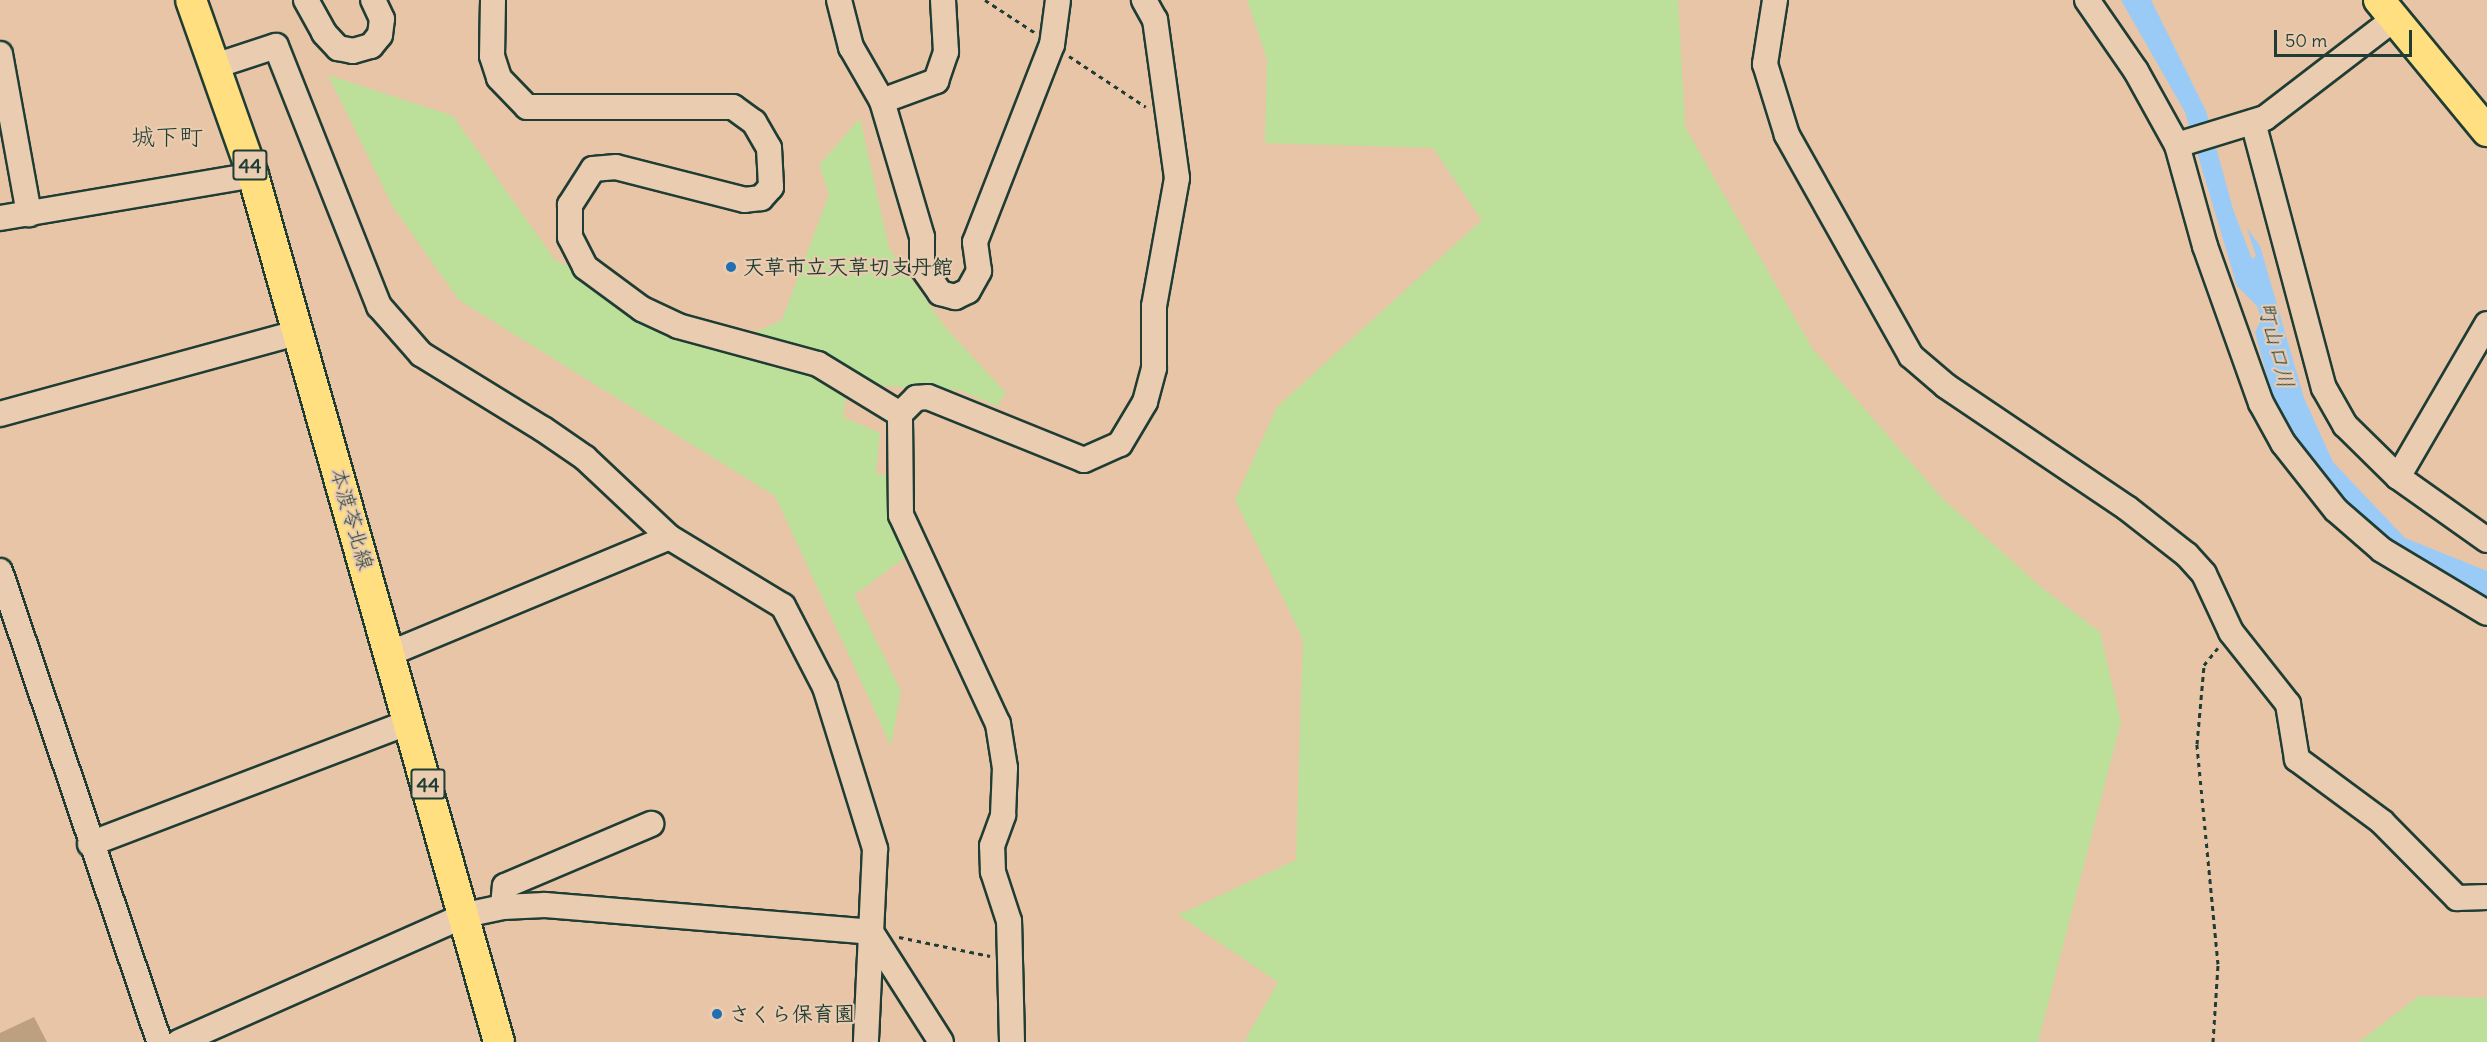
<!DOCTYPE html>
<html>
<head>
<meta charset="utf-8">
<style>
  body { margin:0 }
  #map { position:relative; width:2487px; height:1042px; overflow:hidden; background:#e7c5a6; font-family:Delius,"Klee One",sans-serif }
  div>[style] { position:absolute }
  .green>* { inset:0; background:#bce09a }
  .water>* { inset:0; background:#9acbf7 }
  .building>* { inset:0; background:#bca07f }
  .path>* { height:3px; margin-top:-1.5px; transform-origin:0; background:repeating-linear-gradient(90deg,#1f3d34 0 4.5px,transparent 0 9px) }
  .roads { filter:drop-shadow(2px 0 #1f3d34) drop-shadow(-2px 0 #1f3d34) drop-shadow(0 2px #1f3d34) drop-shadow(0 -2px #1f3d34) }
  .minor>* { height:24px; margin:-12px; padding:0 12px; transform-origin:12px; border-radius:12px; background:#eaccb0 }
  .major>* { height:30px; margin:-15px; padding:0 15px; transform-origin:15px; border-radius:15px; background:#ffdf80 }
  .dots>* { width:16px; height:16px; translate:-50% -50%; box-sizing:border-box; border:3px solid #eaccb0; border-radius:50% }
  span { translate:-50% -50%; white-space:nowrap; text-align:center; line-height:1.15; -webkit-text-stroke:4.5px #eaccb0; paint-order:stroke }
  .shield-label span { padding:2px 4px; background:#eaccb0; border:2px solid; border-radius:4px; -webkit-text-stroke-width:0 }
  .shield-label { font-size:20px; color:#1f3d34; font-weight:700 }
  .poi-label { font-size:21px; color:#1f3d34; font-weight:700 }
  .left { translate:0 -50%; text-align:left }
  .street-label { font-size:21px; color:#1f3d34 }
  .water-label { font-size:22px; color:#25443e; font-style:italic }
  .quarter-label { font-size:24px; color:#1f3d34 }
  .scale { position:absolute; left:2274px; top:30px; width:138px; height:27px; box-sizing:border-box; border:3px solid #1f3d34; border-top:0; padding-left:8px; font-size:18px; line-height:21px; white-space:nowrap; color:#1f3d34; -webkit-text-stroke:4px #eaccb0; paint-order:stroke }
</style>
</head>
<body>
<div id="map">
  <div class="green">
    <div style="clip-path:polygon(1247px 0,1678px 0,1685px 127px,1812px 348px,1941px 497px,2041px 587px,2100px 632px,2121px 722px,2038px 1042px,1244px 1042px,1278px 982px,1178px 915px,1296px 860px,1303px 639px,1235px 500px,1277px 407px,1482px 220px,1433px 148px,1265px 143px,1267px 59px)"></div>
    <div style="clip-path:polygon(328px 75px,453px 116px,555px 260px,736px 341px,782px 320px,829px 194px,819px 165px,860px 118px,889px 248px,946px 328px,1006px 393px,997px 406px,959px 390px,848px 384px,843px 417px,880px 433px,876px 474px,903px 477px,906px 557px,854px 595px,901px 691px,891px 746px,775px 496px,459px 300px,393px 207px)"></div>
    <div style="clip-path:polygon(2419px 996px,2487px 998px,2487px 1042px,2359px 1042px)"></div>
  </div>
  <div class="water">
    <div style="clip-path:polygon(2121px 0,2151px 0,2206px 111px,2233px 209px,2252px 259px,2256px 256px,2247px 228px,2260px 246px,2304px 398px,2333px 462px,2405px 538px,2487px 571px,2487px 603px,2440px 580px,2342px 505px,2280px 423px,2255px 333px,2261px 319px,2257px 306px,2237px 286px,2185px 112px)"></div>
  </div>
  <div class="building">
    <div style="clip-path:polygon(34px 1017px,47px 1042px,0 1042px,0 1033px)"></div>
  </div>
  <div class="path">
    <div style="left:985px;top:0;width:59px;rotate:33.1deg"></div>
    <div style="left:1069px;top:56px;width:92px;rotate:33.5deg"></div>
    <div style="left:899px;top:937px;width:93px;rotate:11.8deg"></div>
    <div style="left:2213px;top:1042px;width:78px;rotate:-86.3deg"></div>
    <div style="left:2218px;top:964px;width:221px;rotate:-95.5deg"></div>
    <div style="left:2197px;top:744px;width:79px;rotate:-84.9deg"></div>
    <div style="left:2204px;top:665px;width:22px;rotate:-51deg"></div>
  </div>
  <div class="roads">
    <div class="minor">
      <div style="left:306px;top:0;width:38px;rotate:61deg"></div>
      <div style="left:324px;top:33px;width:21px;rotate:47deg"></div>
      <div style="left:338px;top:48px;width:15px;rotate:11deg"></div>
      <div style="left:353px;top:51px;width:19px;rotate:-16deg"></div>
      <div style="left:371px;top:46px;width:14px;rotate:-51deg"></div>
      <div style="left:380px;top:35px;width:16px;rotate:-83deg"></div>
      <div style="left:382px;top:19px;width:21px;rotate:-115deg"></div>
      <div style="left:493px;top:0;width:56px;rotate:91deg"></div>
      <div style="left:492px;top:56px;width:23px;rotate:72deg"></div>
      <div style="left:499px;top:78px;width:40px;rotate:46deg"></div>
      <div style="left:527px;top:107px;width:206px"></div>
      <div style="left:733px;top:107px;width:26px;rotate:36deg"></div>
      <div style="left:754px;top:122px;width:30px;rotate:60deg"></div>
      <div style="left:769px;top:148px;width:39px;rotate:87deg"></div>
      <div style="left:771px;top:187px;width:15px;rotate:132deg"></div>
      <div style="left:761px;top:198px;width:16px;rotate:173deg"></div>
      <div style="left:745px;top:200px;width:133px;rotate:-165.7deg"></div>
      <div style="left:616px;top:167px;width:23px;rotate:175deg"></div>
      <div style="left:593px;top:169px;width:43px;rotate:122.6deg"></div>
      <div style="left:570px;top:205px;width:32px;rotate:90deg"></div>
      <div style="left:570px;top:237px;width:34px;rotate:63deg"></div>
      <div style="left:585px;top:267px;width:71px;rotate:36.4deg"></div>
      <div style="left:642px;top:309px;width:40px;rotate:25deg"></div>
      <div style="left:678px;top:326px;width:145px;rotate:15.2deg"></div>
      <div style="left:818px;top:364px;width:96px;rotate:31.4deg"></div>
      <div style="left:839px;top:0;width:49px;rotate:75.7deg"></div>
      <div style="left:851px;top:47px;width:62px;rotate:60.1deg"></div>
      <div style="left:882px;top:101px;width:142px;rotate:73.6deg"></div>
      <div style="left:922px;top:237px;width:30px;rotate:90deg"></div>
      <div style="left:922px;top:267px;width:32px;rotate:55deg"></div>
      <div style="left:940px;top:293px;width:16px;rotate:15deg"></div>
      <div style="left:955px;top:297px;width:14px;rotate:-25deg"></div>
      <div style="left:968px;top:291px;width:23px;rotate:-61deg"></div>
      <div style="left:979px;top:271px;width:29px;rotate:-98deg"></div>
      <div style="left:975px;top:242px;width:212px;rotate:-68.7deg"></div>
      <div style="left:1052px;top:45px;width:45px;rotate:-82.4deg"></div>
      <div style="left:1775px;top:0;width:65px;rotate:98.9deg"></div>
      <div style="left:1765px;top:64px;width:74px;rotate:72.8deg"></div>
      <div style="left:1787px;top:135px;width:253px;rotate:60.7deg"></div>
      <div style="left:1911px;top:356px;width:46px;rotate:40.6deg"></div>
      <div style="left:1946px;top:386px;width:218px;rotate:34deg"></div>
      <div style="left:2127px;top:508px;width:76px;rotate:38.1deg"></div>
      <div style="left:2187px;top:555px;width:25px;rotate:48deg"></div>
      <div style="left:2204px;top:574px;width:64px;rotate:65deg"></div>
      <div style="left:2231px;top:632px;width:92px;rotate:51.6deg"></div>
      <div style="left:2288px;top:704px;width:56px;rotate:80.7deg"></div>
      <div style="left:2297px;top:759px;width:106px;rotate:36.5deg"></div>
      <div style="left:2382px;top:822px;width:107px;rotate:45.4deg"></div>
      <div style="left:2457px;top:898px;width:30px;rotate:-2deg"></div>
      <div style="left:2087px;top:0;width:86px;rotate:55.4deg"></div>
      <div style="left:2136px;top:71px;width:85px;rotate:61deg"></div>
      <div style="left:2177px;top:145px;width:105px;rotate:74.5deg"></div>
      <div style="left:2205px;top:246px;width:167px;rotate:70.4deg"></div>
      <div style="left:2261px;top:403px;width:46px;rotate:61.2deg"></div>
      <div style="left:2283px;top:443px;width:85px;rotate:51.7deg"></div>
      <div style="left:2336px;top:510px;width:61px;rotate:41deg"></div>
      <div style="left:2382px;top:550px;width:122px;rotate:31deg"></div>
      <div style="left:0;top:54px;width:163px;rotate:79.7deg"></div>
      <div style="left:215px;top:66px;width:64px;rotate:-18.2deg"></div>
      <div style="left:276px;top:46px;width:280px;rotate:68.4deg"></div>
      <div style="left:379px;top:306px;width:64px;rotate:48.8deg"></div>
      <div style="left:421px;top:354px;width:143px;rotate:31.6deg"></div>
      <div style="left:543px;top:429px;width:51px;rotate:34.6deg"></div>
      <div style="left:585px;top:458px;width:115px;rotate:43.2deg"></div>
      <div style="left:669px;top:537px;width:133px;rotate:31.2deg"></div>
      <div style="left:783px;top:606px;width:91px;rotate:62.6deg"></div>
      <div style="left:825px;top:687px;width:170px;rotate:72.8deg"></div>
      <div style="left:875px;top:849px;width:193px;rotate:92.7deg"></div>
      <div style="left:882px;top:101px;width:58px;rotate:-20.3deg"></div>
      <div style="left:936px;top:81px;width:31px;rotate:-71deg"></div>
      <div style="left:946px;top:52px;width:52px;rotate:-93.3deg"></div>
      <div style="left:2253px;top:122px;width:275px;rotate:75.1deg"></div>
      <div style="left:2324px;top:388px;width:43px;rotate:60.4deg"></div>
      <div style="left:2345px;top:425px;width:74px;rotate:44.5deg"></div>
      <div style="left:2398px;top:477px;width:109px;rotate:35.3deg"></div>
      <div style="left:2177px;top:145px;width:92px;rotate:-17.1deg"></div>
      <div style="left:2265px;top:118px;width:163px;rotate:-37.5deg"></div>
      <div style="left:0;top:218px;width:257px;rotate:-9.6deg"></div>
      <div style="left:0;top:414px;width:308px;rotate:-15.3deg"></div>
      <div style="left:2398px;top:477px;width:177px;rotate:-59.8deg"></div>
      <div style="left:0;top:571px;width:497px;rotate:71.3deg"></div>
      <div style="left:391px;top:653px;width:301px;rotate:-22.6deg"></div>
      <div style="left:90px;top:844px;width:342px;rotate:-20.9deg"></div>
      <div style="left:503px;top:907px;width:21px;rotate:-85deg"></div>
      <div style="left:505px;top:886px;width:159px;rotate:-23deg"></div>
      <div style="left:871px;top:932px;width:130px;rotate:57.5deg"></div>
      <div style="left:179px;top:1042px;width:313px;rotate:-23.9deg"></div>
      <div style="left:465px;top:915px;width:39px;rotate:-12deg"></div>
      <div style="left:503px;top:907px;width:42px;rotate:-2.7deg"></div>
      <div style="left:545px;top:905px;width:327px;rotate:4.7deg"></div>
      <div style="left:1012px;top:1042px;width:121px;rotate:-91.4deg"></div>
      <div style="left:1009px;top:921px;width:52px;rotate:-108.1deg"></div>
      <div style="left:993px;top:872px;width:26px;rotate:-92deg"></div>
      <div style="left:992px;top:846px;width:33px;rotate:-70deg"></div>
      <div style="left:1003px;top:815px;width:47px;rotate:-87.6deg"></div>
      <div style="left:1005px;top:768px;width:45px;rotate:-99deg"></div>
      <div style="left:998px;top:724px;width:230px;rotate:-114.9deg"></div>
      <div style="left:901px;top:515px;width:101px;rotate:-90.6deg"></div>
      <div style="left:900px;top:414px;width:23px;rotate:-45deg"></div>
      <div style="left:916px;top:398px;width:12px;rotate:-5deg"></div>
      <div style="left:928px;top:397px;width:168px;rotate:22deg"></div>
      <div style="left:1084px;top:460px;width:39px;rotate:-24deg"></div>
      <div style="left:1120px;top:444px;width:49px;rotate:-59.2deg"></div>
      <div style="left:1145px;top:402px;width:35px;rotate:-75deg"></div>
      <div style="left:1154px;top:368px;width:62px;rotate:-90deg"></div>
      <div style="left:1154px;top:306px;width:130px;rotate:-79.8deg"></div>
      <div style="left:1177px;top:178px;width:160px;rotate:-97.9deg"></div>
      <div style="left:1155px;top:20px;width:23px;rotate:-119deg"></div>
    </div>
    <div class="major">
      <div style="left:191px;top:0;width:186px;rotate:70.5deg"></div>
      <div style="left:253px;top:175px;width:901px;rotate:74.16deg"></div>
      <div style="left:2379px;top:0;width:170px;rotate:50.5deg"></div>
    </div>
  </div>
  <div class="dots">
    <div style="left:731px;top:267px;background:#1f6fb2"></div>
    <div style="left:717px;top:1014px;background:#1f6fb2"></div>
  </div>
  <div class="shield-label">
    <span style="left:250px;top:165px">44</span>
    <span style="left:428px;top:784px">44</span>
  </div>
  <div class="poi-label">
    <span class="left" style="left:743px;top:267px">天草市立天草切支丹館</span>
    <span class="left" style="left:729px;top:1014px">さくら保育園</span>
  </div>
  <div class="street-label">
    <span style="left:352px;top:519px;rotate:74deg">本渡苓北線</span>
  </div>
  <div class="water-label">
    <span style="left:2276px;top:345px;rotate:76deg">町山口川</span>
  </div>
  <div class="quarter-label">
    <span style="left:167px;top:137px">城下町</span>
  </div>
  <div class="scale">50 m</div>
</div>
</body>
</html>
